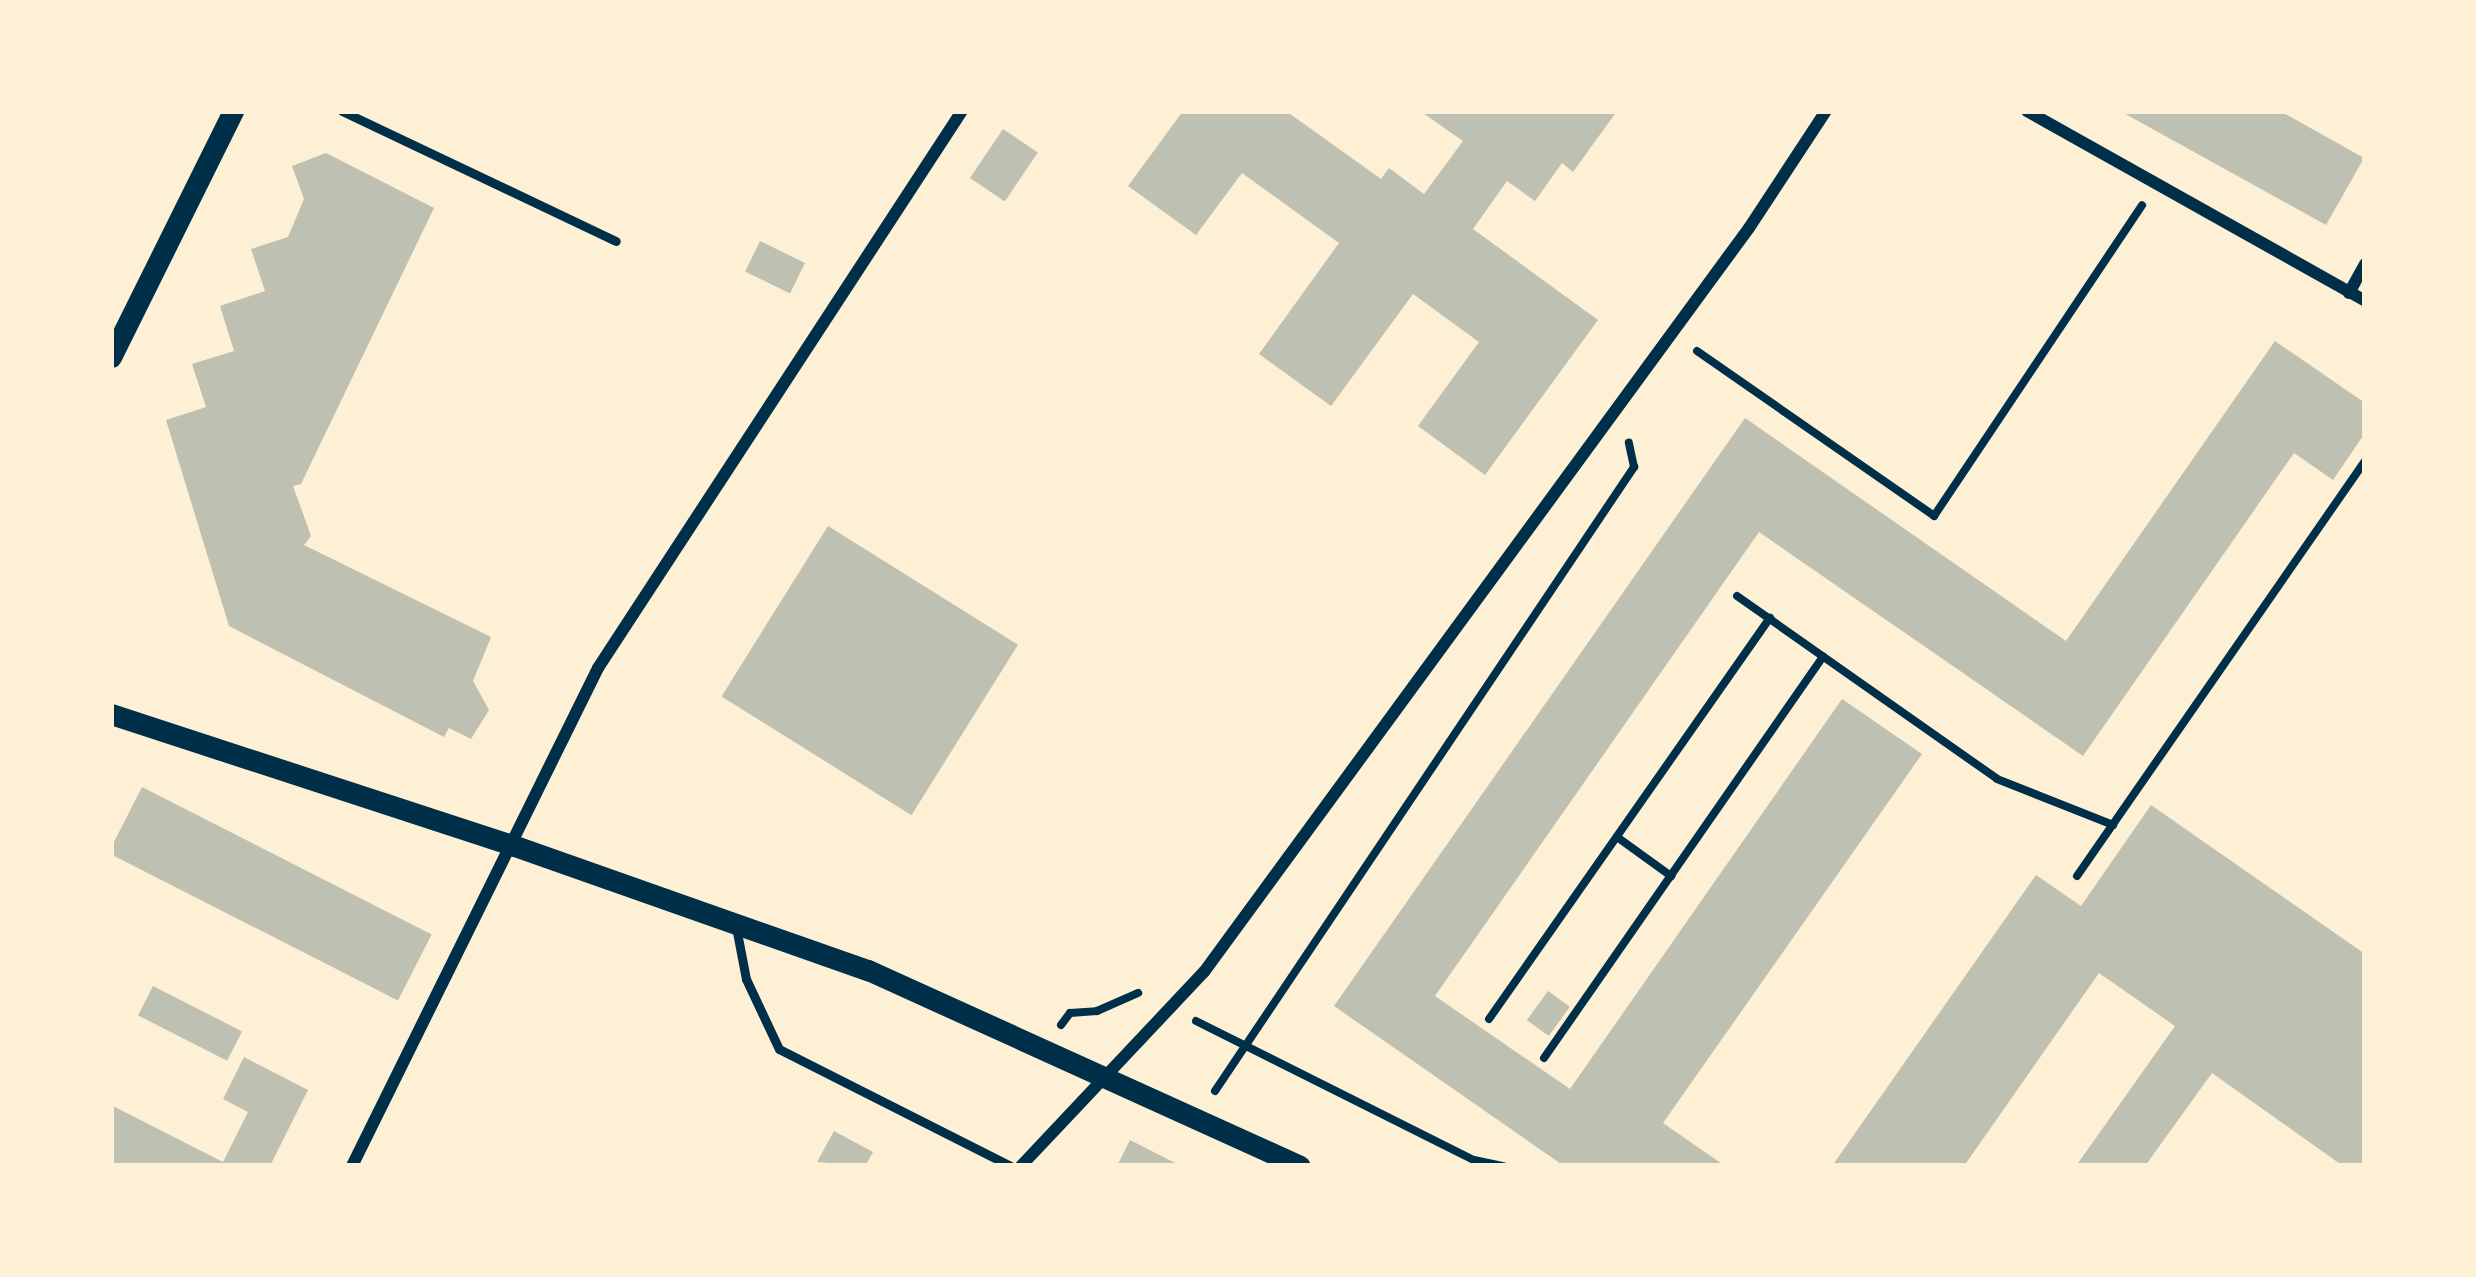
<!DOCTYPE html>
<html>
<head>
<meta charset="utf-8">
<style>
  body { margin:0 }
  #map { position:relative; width:2476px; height:1277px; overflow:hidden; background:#fdf0d5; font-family:"Alegreya Sans",sans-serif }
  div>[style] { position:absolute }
  .building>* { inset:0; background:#bec0b2; transform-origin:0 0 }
  .path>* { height:8px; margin:-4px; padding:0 4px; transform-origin:4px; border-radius:4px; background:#003049 }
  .service>* { height:9px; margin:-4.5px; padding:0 4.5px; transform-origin:4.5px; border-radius:4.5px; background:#003049 }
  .minor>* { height:12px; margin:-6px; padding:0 6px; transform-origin:6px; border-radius:6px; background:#003049 }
  .tertiary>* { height:21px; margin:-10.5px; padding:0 10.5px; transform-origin:10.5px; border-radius:10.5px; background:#003049 }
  span { translate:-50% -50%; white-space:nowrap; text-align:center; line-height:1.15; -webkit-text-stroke:10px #fdf0d5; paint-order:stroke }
  .frame { position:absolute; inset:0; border:114px solid #fdf0d5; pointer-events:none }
</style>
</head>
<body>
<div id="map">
  <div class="building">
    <div style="clip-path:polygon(1183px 111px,1286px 111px,1381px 179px,1389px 168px,1424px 194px,1463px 141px,1420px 111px,1617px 111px,1573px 172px,1562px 163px,1535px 201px,1507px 181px,1473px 229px,1598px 320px,1485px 475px,1418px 426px,1479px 342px,1413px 294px,1331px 406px,1259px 354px,1339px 243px,1242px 173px,1196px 235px,1128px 186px)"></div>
    <div style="clip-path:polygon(2120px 111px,2280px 111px,2364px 158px,2326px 225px)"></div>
    <div style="left:1003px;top:129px;width:42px;height:59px;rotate:34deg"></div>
    <div style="clip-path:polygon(326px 153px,434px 208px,301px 484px,293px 486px,311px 536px,304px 545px,491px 637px,473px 681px,489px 710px,471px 739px,449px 728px,444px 737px,229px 626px,166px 420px,206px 407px,192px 364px,234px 351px,220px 306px,265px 291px,251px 249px,288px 237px,304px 199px,292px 166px)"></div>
    <div style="left:760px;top:241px;width:50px;height:34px;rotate:26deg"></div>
    <div style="clip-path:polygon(2275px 341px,2365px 403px,2365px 433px,2333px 480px,2294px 453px,2083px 756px,1759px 532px,1435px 996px,1570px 1089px,1842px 699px,1922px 754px,1663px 1123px,1725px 1166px,1564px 1166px,1334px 1006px,1745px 418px,2066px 641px)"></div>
    <div style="left:828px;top:526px;width:224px;height:201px;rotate:32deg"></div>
    <div style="left:142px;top:787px;width:325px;height:74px;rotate:27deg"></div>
    <div style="clip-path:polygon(2151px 805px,2365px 954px,2365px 1166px,2343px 1166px,2212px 1073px,2145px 1166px,2076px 1166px,2175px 1026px,2099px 973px,1964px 1166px,1832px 1166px,2036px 875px,2081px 906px)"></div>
    <div style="left:153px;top:986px;width:100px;height:33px;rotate:27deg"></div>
    <div style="left:1548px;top:991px;width:27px;height:36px;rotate:36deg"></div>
    <div style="clip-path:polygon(244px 1057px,308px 1090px,270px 1166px,111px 1166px,111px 1105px,223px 1162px,248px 1112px,223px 1099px)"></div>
    <div style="clip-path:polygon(834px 1131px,873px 1152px,865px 1166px,817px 1162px)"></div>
    <div style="clip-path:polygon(1130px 1140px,1181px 1166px,1117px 1166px)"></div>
  </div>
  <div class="path">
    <div style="left:1697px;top:351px;width:289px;rotate:34.8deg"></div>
    <div style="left:1934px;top:516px;width:374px;rotate:-56.2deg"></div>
    <div style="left:1737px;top:596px;width:318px;rotate:35.1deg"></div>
    <div style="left:1997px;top:779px;width:125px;rotate:21.6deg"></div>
    <div style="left:1617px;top:837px;width:67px;rotate:35.8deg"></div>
    <div style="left:2077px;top:876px;width:505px;rotate:-55.24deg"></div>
    <div style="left:1489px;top:1019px;width:490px;rotate:-55deg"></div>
    <div style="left:1196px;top:1021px;width:311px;rotate:26.6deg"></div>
    <div style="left:1474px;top:1160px;width:30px;rotate:12deg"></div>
    <div style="left:1061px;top:1025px;width:15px;rotate:-53deg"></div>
    <div style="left:1070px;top:1013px;width:27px;rotate:-4deg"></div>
    <div style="left:1097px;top:1011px;width:45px;rotate:-23.7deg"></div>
    <div style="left:1544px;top:1058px;width:489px;rotate:-55.2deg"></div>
    <div style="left:1215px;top:1091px;width:752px;rotate:-56.12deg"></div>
    <div style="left:1634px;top:467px;width:25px;rotate:-102deg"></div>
  </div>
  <div class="service">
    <div style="left:342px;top:111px;width:303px;rotate:25.4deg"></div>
    <div style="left:736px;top:927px;width:53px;rotate:79.1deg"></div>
    <div style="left:746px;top:979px;width:77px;rotate:64.8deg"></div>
    <div style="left:779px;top:1049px;width:260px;rotate:26.8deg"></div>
  </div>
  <div class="minor">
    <div style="left:2027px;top:111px;width:388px;rotate:29.3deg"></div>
    <div style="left:2349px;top:293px;width:33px;rotate:-61deg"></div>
    <div style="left:352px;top:1166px;width:555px;rotate:-63.71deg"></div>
    <div style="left:598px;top:668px;width:665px;rotate:-56.84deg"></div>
    <div style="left:1021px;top:1166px;width:267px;rotate:-46.7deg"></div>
    <div style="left:1204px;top:972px;width:922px;rotate:-53.78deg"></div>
    <div style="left:1749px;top:228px;width:140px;rotate:-56.7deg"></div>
  </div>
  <div class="tertiary">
    <div style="left:111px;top:357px;width:275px;rotate:-63.6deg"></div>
    <div style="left:111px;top:714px;width:425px;rotate:18.1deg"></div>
    <div style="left:515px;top:846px;width:374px;rotate:19.4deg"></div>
    <div style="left:868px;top:970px;width:474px;rotate:24.4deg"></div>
  </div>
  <div class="frame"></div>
</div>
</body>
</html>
